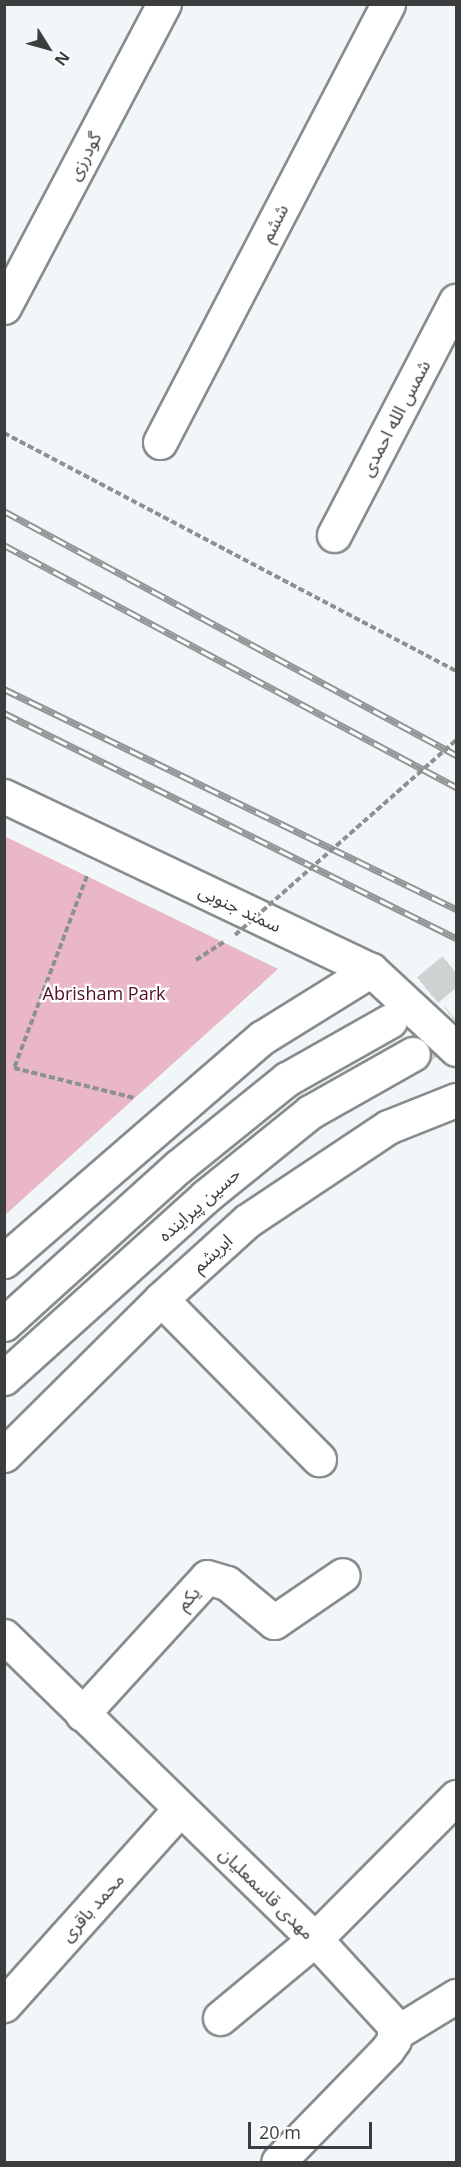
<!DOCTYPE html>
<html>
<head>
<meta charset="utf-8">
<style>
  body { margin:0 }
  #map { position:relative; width:461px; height:2167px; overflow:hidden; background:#f1f7f8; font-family:"Open Sans","Noto Sans Arabic",sans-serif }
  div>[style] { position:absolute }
  .green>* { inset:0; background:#e9b7c5 }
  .primary-tunnel>* { height:33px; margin-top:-16.5px; transform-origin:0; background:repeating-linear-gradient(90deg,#cdd2d3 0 33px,transparent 0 49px) }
  .path>* { height:4px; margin-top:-2px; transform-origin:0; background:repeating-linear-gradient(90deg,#8d9192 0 6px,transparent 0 9px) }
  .roads { filter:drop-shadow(2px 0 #878c8d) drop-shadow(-2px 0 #878c8d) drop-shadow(0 2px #878c8d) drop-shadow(0 -2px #878c8d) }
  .street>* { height:33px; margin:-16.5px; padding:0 16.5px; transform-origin:16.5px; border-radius:16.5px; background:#fff }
  .secondary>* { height:33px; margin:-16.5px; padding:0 16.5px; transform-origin:16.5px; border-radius:16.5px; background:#fff }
  .primary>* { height:33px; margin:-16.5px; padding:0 16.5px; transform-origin:16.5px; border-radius:16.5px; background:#fff }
  .rail>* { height:7px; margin-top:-3.5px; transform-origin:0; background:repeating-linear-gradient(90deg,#fff 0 14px,#929697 0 28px); box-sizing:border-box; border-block:2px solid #929697 }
  .path-bridge>* { height:4px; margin-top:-2px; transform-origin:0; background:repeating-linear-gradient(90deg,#8d9192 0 6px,transparent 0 9px) }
  span { translate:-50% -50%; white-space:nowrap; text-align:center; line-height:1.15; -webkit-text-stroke:4.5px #fff; paint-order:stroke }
  .street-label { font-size:18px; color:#3b3d3e }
  .park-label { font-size:18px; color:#510d29 }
  .frame { position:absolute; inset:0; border:6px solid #3b3d3e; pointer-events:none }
  .north { position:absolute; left:18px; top:18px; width:60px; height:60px; -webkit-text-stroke:4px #fff; paint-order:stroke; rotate:127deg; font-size:16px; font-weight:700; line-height:24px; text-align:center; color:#3b3d3e }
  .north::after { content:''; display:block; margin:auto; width:21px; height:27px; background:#3b3d3e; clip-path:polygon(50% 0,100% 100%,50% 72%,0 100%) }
  .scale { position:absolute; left:248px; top:2122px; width:124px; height:27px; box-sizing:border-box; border:3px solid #3b3d3e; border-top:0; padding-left:8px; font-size:18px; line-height:21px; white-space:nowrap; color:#3b3d3e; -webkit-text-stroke:4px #fff; paint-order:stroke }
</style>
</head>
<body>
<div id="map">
  <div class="green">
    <div style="clip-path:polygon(4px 836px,278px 969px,5px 1215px,4px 1215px)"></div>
  </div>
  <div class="primary-tunnel">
    <div style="left:390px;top:1021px;width:86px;rotate:-39.8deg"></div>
    <div style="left:417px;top:1051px;width:50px;rotate:-39.4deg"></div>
  </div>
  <div class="path">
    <div style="left:4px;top:433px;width:511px;rotate:27.77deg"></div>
    <div style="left:87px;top:876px;width:205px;rotate:110.8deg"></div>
    <div style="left:14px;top:1068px;width:124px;rotate:14deg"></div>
    <div style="left:196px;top:960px;width:33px;rotate:-33deg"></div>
  </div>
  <div class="roads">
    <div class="street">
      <div style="left:4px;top:307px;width:343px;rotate:-62.2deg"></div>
      <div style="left:160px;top:442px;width:494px;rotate:-62.5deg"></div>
      <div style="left:334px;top:535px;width:264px;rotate:-62.5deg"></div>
      <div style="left:4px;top:796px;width:406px;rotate:25.4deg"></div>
      <div style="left:371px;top:970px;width:116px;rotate:42.9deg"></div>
      <div style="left:161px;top:1299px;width:225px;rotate:45.4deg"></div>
      <div style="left:4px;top:1455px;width:221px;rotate:-44.8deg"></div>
      <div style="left:161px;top:1299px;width:116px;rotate:-42.2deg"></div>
      <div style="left:247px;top:1221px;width:169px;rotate:-33.7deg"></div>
      <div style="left:388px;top:1127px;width:73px;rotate:-21.7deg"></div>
      <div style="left:82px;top:1714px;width:185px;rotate:-47.6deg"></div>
      <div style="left:207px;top:1577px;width:21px;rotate:17deg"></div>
      <div style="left:227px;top:1583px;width:61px;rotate:39.7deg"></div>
      <div style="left:274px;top:1622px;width:83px;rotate:-34.3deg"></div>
      <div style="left:4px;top:2005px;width:263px;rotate:-48.1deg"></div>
      <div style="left:220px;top:2018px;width:124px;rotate:-39.7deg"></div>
      <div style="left:315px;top:1939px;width:200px;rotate:-45.2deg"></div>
      <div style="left:394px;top:2034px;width:73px;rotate:-31.5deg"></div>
    </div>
    <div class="secondary">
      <div style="left:4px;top:1636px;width:434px;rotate:44.3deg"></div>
      <div style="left:315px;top:1939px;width:117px;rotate:47.4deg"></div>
      <div style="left:394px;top:2025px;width:15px;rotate:90deg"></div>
      <div style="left:394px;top:2040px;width:12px;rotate:125deg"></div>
      <div style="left:387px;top:2050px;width:156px;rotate:134.2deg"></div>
    </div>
    <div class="primary">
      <div style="left:4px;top:1261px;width:342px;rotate:-40.9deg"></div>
      <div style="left:263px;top:1037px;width:127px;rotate:-31.8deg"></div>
      <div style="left:4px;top:1324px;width:236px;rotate:-42.1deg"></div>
      <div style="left:179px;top:1166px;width:139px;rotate:-38.9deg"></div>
      <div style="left:287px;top:1079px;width:118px;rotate:-29.4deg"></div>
      <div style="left:4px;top:1378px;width:272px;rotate:-42deg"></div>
      <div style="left:206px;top:1196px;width:134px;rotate:-38.9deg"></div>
      <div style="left:310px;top:1112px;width:118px;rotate:-29.4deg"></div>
    </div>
  </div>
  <div class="rail">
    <div style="left:4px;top:511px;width:514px;rotate:28.36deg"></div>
    <div style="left:4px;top:545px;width:513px;rotate:28.16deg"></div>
    <div style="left:4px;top:689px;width:503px;rotate:25.95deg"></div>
    <div style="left:4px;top:713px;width:505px;rotate:26.46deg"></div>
  </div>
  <div class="path-bridge">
    <div style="left:235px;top:935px;width:295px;rotate:-41.4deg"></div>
  </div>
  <div class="street-label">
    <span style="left:84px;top:156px;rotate:-62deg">گودرزی</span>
    <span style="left:274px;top:223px;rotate:-63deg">ششم</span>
    <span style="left:395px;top:418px;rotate:-62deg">شمس الله احمدی</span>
    <span style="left:240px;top:908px;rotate:25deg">سمند جنوبی</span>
    <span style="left:199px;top:1204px;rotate:-41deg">حسین پیراینده</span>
    <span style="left:212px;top:1253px;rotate:-42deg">ابریشم</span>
    <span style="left:188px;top:1598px;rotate:-48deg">یکم</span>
    <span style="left:267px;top:1893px;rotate:44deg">مهدی قاسمعلیان</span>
    <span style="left:92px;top:1907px;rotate:-48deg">محمد باقری</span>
  </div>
  <div class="park-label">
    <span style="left:104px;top:993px">Abrisham Park</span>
  </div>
  <div class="frame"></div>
  <div class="north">N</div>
  <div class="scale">20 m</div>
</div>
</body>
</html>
